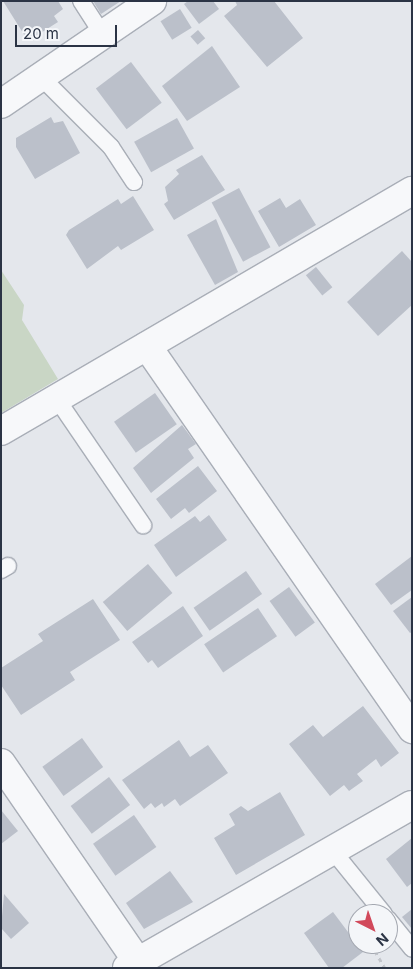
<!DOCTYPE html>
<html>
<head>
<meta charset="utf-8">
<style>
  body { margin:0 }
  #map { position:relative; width:413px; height:969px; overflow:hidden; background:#e4e7ec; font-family:Inter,sans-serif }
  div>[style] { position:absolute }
  .green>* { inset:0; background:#c9d6c5 }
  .building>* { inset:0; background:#bbc0ca; transform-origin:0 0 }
  .path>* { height:3px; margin-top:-1.5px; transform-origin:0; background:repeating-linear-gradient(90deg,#c2c5cb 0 4px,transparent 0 8px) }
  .roads { filter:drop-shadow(1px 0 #a9aeb7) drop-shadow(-1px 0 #a9aeb7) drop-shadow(0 1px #a9aeb7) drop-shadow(0 -1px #a9aeb7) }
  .lane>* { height:16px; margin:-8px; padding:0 8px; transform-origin:8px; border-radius:8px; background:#f7f8fa }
  .street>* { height:28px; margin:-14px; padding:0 14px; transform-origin:14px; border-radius:14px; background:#f7f8fa }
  span { translate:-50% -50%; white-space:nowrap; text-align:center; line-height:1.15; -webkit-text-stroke:4px #f4f6f9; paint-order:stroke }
  .frame { position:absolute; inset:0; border:2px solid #2b3445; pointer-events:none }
  .north { position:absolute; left:348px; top:904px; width:50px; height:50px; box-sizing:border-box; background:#f4f6f9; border:1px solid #a4a8b1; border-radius:50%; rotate:139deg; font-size:14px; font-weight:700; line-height:20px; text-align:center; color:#2b3445 }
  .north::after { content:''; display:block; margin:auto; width:18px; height:22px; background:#d1495b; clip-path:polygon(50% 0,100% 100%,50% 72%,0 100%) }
  .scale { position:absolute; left:15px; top:25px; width:102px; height:22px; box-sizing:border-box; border:2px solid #2b3445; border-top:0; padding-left:6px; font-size:15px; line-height:18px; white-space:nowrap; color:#2b3445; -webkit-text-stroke:4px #f4f6f9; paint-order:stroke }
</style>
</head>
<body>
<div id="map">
  <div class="green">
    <div style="clip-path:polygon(1px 270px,24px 305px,22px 320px,58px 379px,1px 413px)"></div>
  </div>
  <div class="building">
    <div style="clip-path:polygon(3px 1px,58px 1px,63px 9px,54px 16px,58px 22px,28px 41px)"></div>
    <div style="clip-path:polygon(93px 1px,121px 1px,101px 14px)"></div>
    <div style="clip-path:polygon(188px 1px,213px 1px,219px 9px,199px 24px,184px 4px)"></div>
    <div style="clip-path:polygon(235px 1px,274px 1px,303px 38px,267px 67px,224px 16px,237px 5px)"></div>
    <div style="left:180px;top:9px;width:22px;height:23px;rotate:58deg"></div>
    <div style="left:198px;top:30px;width:11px;height:10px;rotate:49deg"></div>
    <div style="clip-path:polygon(212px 46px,240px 87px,187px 121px,162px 86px)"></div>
    <div style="left:131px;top:62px;width:51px;height:44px;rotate:53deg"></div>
    <div style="clip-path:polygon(51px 117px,54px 123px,63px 121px,80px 153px,35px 179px,16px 147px,16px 138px)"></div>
    <div style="left:177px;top:118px;width:35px;height:49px;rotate:61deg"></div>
    <div style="clip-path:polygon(202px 155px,225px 190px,174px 220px,164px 204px,168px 201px,165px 187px,179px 174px,176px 170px)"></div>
    <div style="left:239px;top:188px;width:67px;height:31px;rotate:62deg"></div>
    <div style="clip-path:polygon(133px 196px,154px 230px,121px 250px,118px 246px,87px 269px,66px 235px,69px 230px,118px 199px,121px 204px)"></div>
    <div style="clip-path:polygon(280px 198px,286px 208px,300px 199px,316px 225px,279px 247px,258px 211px)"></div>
    <div style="clip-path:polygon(216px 219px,238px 272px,215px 285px,187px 235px)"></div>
    <div style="clip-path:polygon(402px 251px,412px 262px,412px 305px,378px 336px,347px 302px)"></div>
    <div style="left:316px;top:267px;width:26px;height:13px;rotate:51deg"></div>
    <div style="left:155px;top:393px;width:38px;height:50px;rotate:55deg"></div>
    <div style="clip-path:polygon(182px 425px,196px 444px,188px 449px,194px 458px,151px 493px,133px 468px)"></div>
    <div style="clip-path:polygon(198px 466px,217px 491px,189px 513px,185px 508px,171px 519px,156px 499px)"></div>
    <div style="clip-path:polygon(209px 515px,227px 540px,176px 577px,154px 545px,195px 516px,200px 522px)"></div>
    <div style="clip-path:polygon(412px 556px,412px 590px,391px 605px,375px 584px)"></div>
    <div style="left:148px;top:564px;width:38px;height:59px;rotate:50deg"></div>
    <div style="left:246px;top:571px;width:28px;height:64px;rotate:55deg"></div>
    <div style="left:289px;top:587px;width:44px;height:24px;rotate:54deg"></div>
    <div style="clip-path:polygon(412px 597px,412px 632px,410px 633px,393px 611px)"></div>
    <div style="clip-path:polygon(93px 599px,120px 640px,70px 672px,75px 680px,21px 715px,1px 685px,1px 668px,43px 641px,38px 634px)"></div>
    <div style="clip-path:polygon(183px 606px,203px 636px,158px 668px,152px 660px,148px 663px,132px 642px)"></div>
    <div style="left:258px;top:608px;width:34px;height:65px;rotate:56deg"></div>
    <div style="clip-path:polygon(363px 706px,399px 753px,381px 767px,376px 759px,357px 774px,363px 781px,349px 791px,344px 785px,330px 796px,289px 744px,313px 725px,323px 737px)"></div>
    <div style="left:82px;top:738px;width:36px;height:49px;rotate:54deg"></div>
    <div style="clip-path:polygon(179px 740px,190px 757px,208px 745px,228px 773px,180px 806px,175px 799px,164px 807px,162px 803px,155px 808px,151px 803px,144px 809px,122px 780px)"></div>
    <div style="left:109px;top:777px;width:35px;height:48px;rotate:53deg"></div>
    <div style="clip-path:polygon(280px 792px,305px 835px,236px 875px,214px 838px,235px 825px,229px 814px,241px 806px,248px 811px)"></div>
    <div style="clip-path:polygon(1px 810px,18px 831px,1px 844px)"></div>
    <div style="left:134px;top:815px;width:39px;height:50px;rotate:55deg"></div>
    <div style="clip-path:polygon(412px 838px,412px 883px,407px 887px,386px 859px)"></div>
    <div style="clip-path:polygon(170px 871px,193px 902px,144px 929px,126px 903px)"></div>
    <div style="clip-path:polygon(4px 894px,29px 923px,11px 939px,1px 928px)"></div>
    <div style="clip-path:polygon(412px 909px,412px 929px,402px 917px)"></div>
    <div style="clip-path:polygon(333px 912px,363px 952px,342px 968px,329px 968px,304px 933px)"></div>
  </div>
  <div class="path">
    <div style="left:371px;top:944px;width:28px;rotate:60deg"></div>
  </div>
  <div class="roads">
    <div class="lane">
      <div style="left:81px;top:1px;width:40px;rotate:57.1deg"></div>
      <div style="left:41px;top:77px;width:99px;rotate:45deg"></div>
      <div style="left:111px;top:147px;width:42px;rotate:56.7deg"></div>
      <div style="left:57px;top:399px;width:153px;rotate:55.7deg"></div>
      <div style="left:1px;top:570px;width:8px;rotate:-30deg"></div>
      <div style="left:333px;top:851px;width:81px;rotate:51deg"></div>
      <div style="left:388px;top:919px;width:38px;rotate:51deg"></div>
    </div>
    <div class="street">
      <div style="left:1px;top:104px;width:183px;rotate:-34.3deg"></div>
      <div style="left:147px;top:346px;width:466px;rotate:55.3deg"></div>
      <div style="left:1px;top:431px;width:476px;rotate:-30.3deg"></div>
      <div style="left:1px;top:763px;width:240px;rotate:55.5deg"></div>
      <div style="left:127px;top:968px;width:328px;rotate:-29.8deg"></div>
    </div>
  </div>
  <div class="frame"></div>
  <div class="north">N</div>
  <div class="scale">20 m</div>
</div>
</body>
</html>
